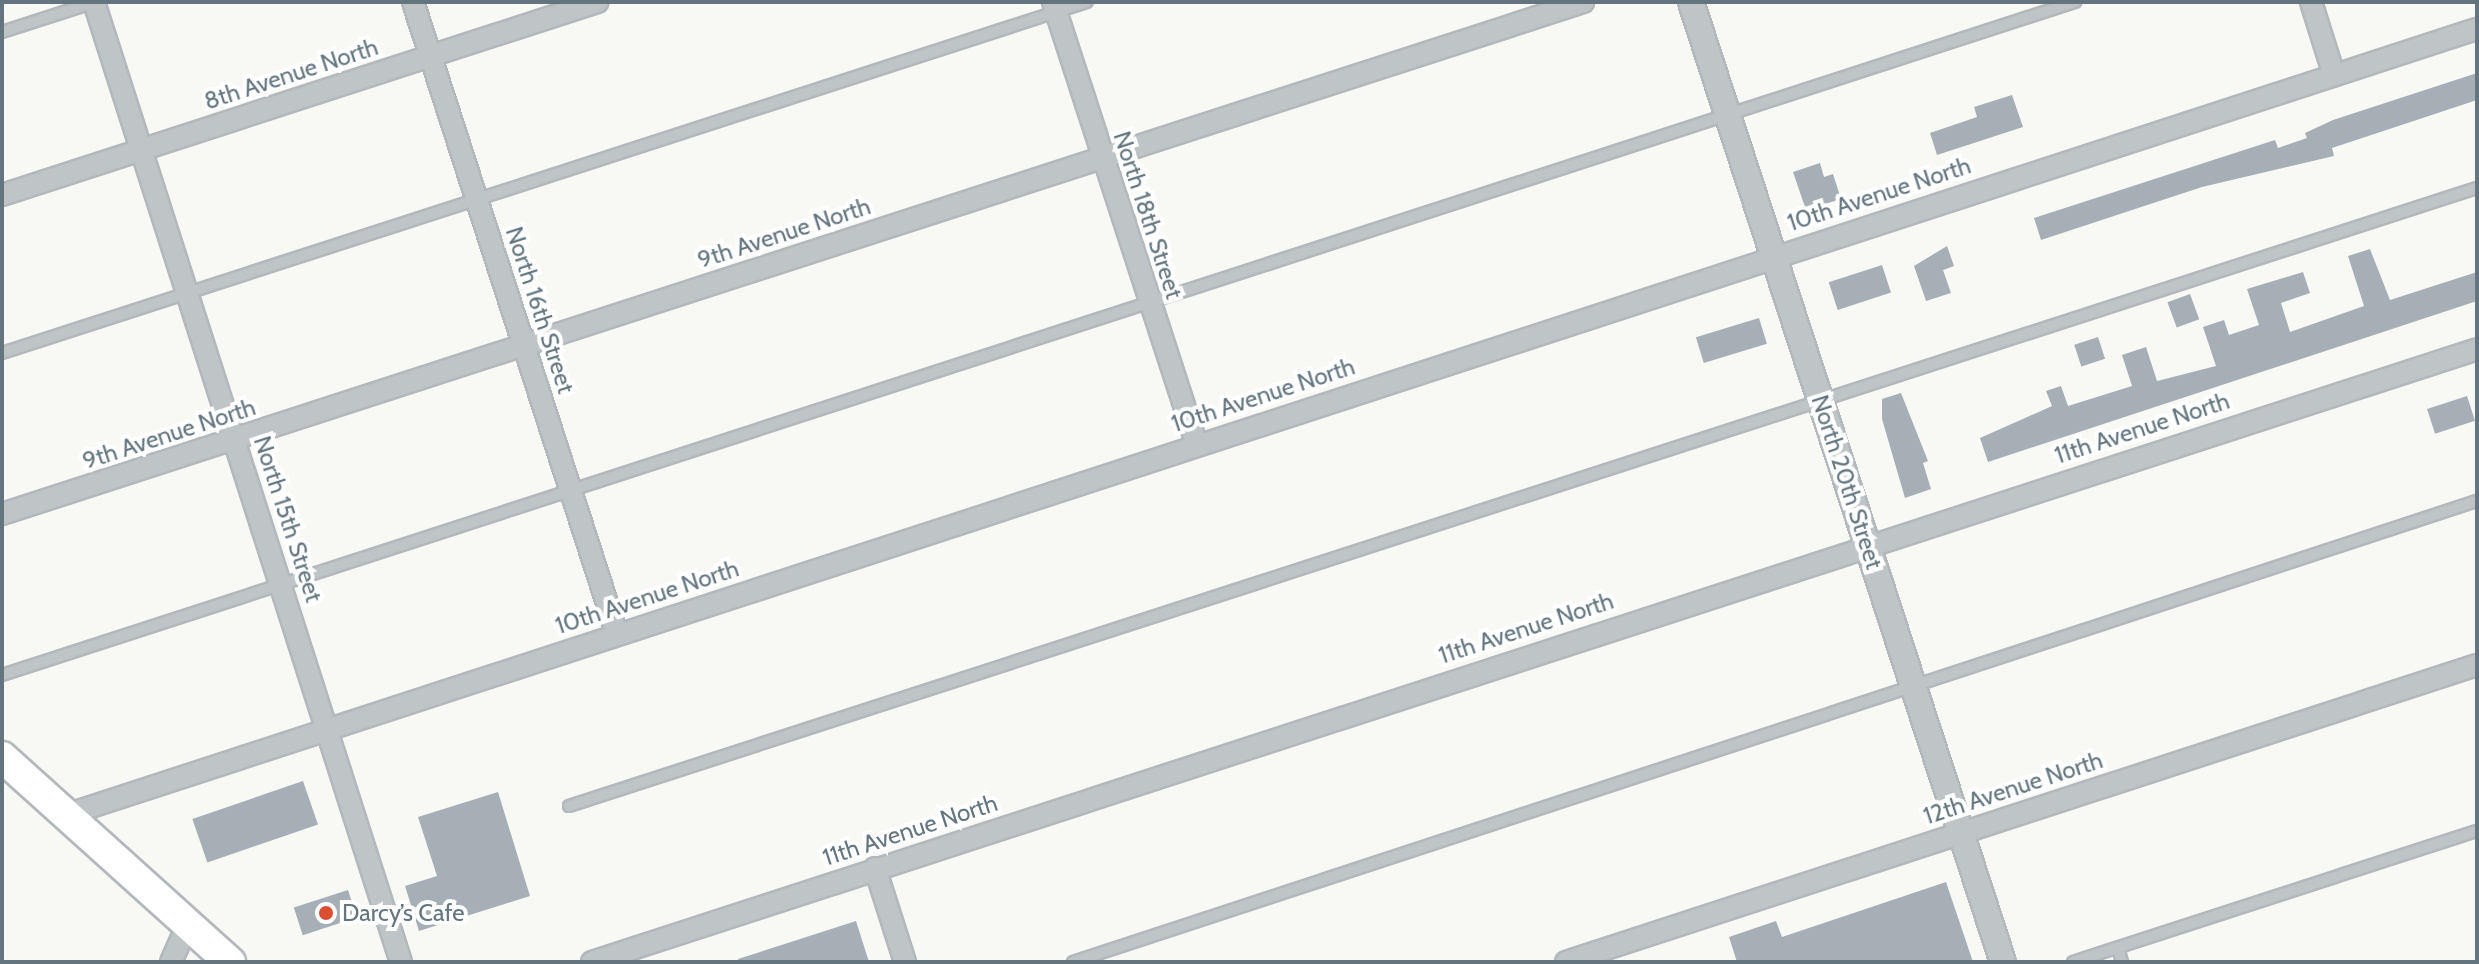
<!DOCTYPE html>
<html>
<head>
<meta charset="utf-8">
<style>
  body { margin:0 }
  #map { position:relative; width:2479px; height:964px; overflow:hidden; background:#f8f8f5; font-family:Cabin,sans-serif }
  div>[style] { position:absolute }
  .building>* { inset:0; background:#a6afb5; transform-origin:0 0 }
  .roads { filter:drop-shadow(2px 0 #b3b8bc) drop-shadow(-2px 0 #b3b8bc) drop-shadow(0 2px #b3b8bc) drop-shadow(0 -2px #b3b8bc) }
  .service>* { height:10px; margin:-5px; padding:0 5px; transform-origin:5px; border-radius:5px; background:#bfc4c7 }
  .minor>* { height:20px; margin:-10px; padding:0 10px; transform-origin:10px; border-radius:10px; background:#bfc4c7 }
  .tertiary>* { height:24px; margin:-12px; padding:0 12px; transform-origin:12px; border-radius:12px; background:#bfc4c7 }
  .primary>* { height:30px; margin:-15px; padding:0 15px; transform-origin:15px; border-radius:15px; background:#fff }
  .dots>* { width:22px; height:22px; translate:-50% -50%; box-sizing:border-box; border:4px solid #fff; border-radius:50% }
  span { translate:-50% -50%; white-space:nowrap; text-align:center; line-height:1.15; -webkit-text-stroke:8px #fff; paint-order:stroke }
  .street-label { font-size:24px; color:#64757f }
  .poi-label { font-size:24px; color:#64757f }
  .left { translate:0 -50%; text-align:left }
  .frame { position:absolute; inset:0; border:4px solid #64757f; pointer-events:none }
</style>
</head>
<body>
<div id="map">
  <div class="building">
    <div style="clip-path:polygon(2477px 73px,2477px 100px,2332px 148px,2334px 156px,2202px 187px,2041px 240px,2034px 218px,2275px 140px,2278px 148px,2307px 138px,2305px 133px,2333px 120px)"></div>
    <div style="clip-path:polygon(2012px 95px,2023px 127px,1937px 155px,1930px 133px,1977px 117px,1974px 107px)"></div>
    <div style="clip-path:polygon(1820px 163px,1824px 177px,1833px 174px,1841px 199px,1806px 210px,1793px 172px)"></div>
    <div style="clip-path:polygon(1947px 246px,1954px 266px,1943px 270px,1951px 293px,1926px 301px,1914px 266px)"></div>
    <div style="clip-path:polygon(2370px 249px,2390px 300px,2477px 272px,2477px 301px,1988px 462px,1980px 438px,2052px 406px,2046px 391px,2061px 386px,2068px 406px,2132px 386px,2122px 355px,2146px 347px,2157px 381px,2216px 366px,2203px 327px,2224px 320px,2229px 335px,2259px 325px,2247px 289px,2303px 272px,2310px 293px,2281px 303px,2290px 332px,2364px 306px,2348px 256px)"></div>
    <div style="left:1882px;top:265px;width:29px;height:56px;rotate:72deg"></div>
    <div style="left:2190px;top:294px;width:27px;height:24px;rotate:70deg"></div>
    <div style="left:1759px;top:318px;width:27px;height:66px;rotate:73deg"></div>
    <div style="left:2098px;top:337px;width:23px;height:25px;rotate:72deg"></div>
    <div style="clip-path:polygon(1901px 393px,1928px 461px,1923px 463px,1931px 489px,1905px 498px,1882px 419px,1882px 399px)"></div>
    <div style="left:2467px;top:396px;width:26px;height:42px;rotate:72deg"></div>
    <div style="left:303px;top:781px;width:46px;height:117px;rotate:71deg"></div>
    <div style="clip-path:polygon(498px 792px,530px 896px,419px 931px,405px 886px,437px 876px,418px 817px)"></div>
    <div style="clip-path:polygon(1946px 882px,1973px 962px,1737px 962px,1729px 937px,1776px 921px,1782px 937px)"></div>
    <div style="left:348px;top:890px;width:29px;height:57px;rotate:72deg"></div>
    <div style="clip-path:polygon(856px 921px,869px 962px,739px 962px,738px 959px)"></div>
  </div>
  <div class="roads">
    <div class="service">
      <div style="left:2px;top:32px;width:98px;rotate:-17.9deg"></div>
      <div style="left:2px;top:353px;width:1140px;rotate:-17.93deg"></div>
      <div style="left:2px;top:675px;width:2180px;rotate:-17.99deg"></div>
      <div style="left:569px;top:806px;width:2006px;rotate:-17.95deg"></div>
      <div style="left:2118px;top:948px;width:15px;rotate:74deg"></div>
      <div style="left:1073px;top:962px;width:1478px;rotate:-18.18deg"></div>
      <div style="left:2073px;top:962px;width:425px;rotate:-18deg"></div>
    </div>
    <div class="minor">
      <div style="left:94px;top:2px;width:1008px;rotate:72.27deg"></div>
      <div style="left:413px;top:2px;width:664px;rotate:72.11deg"></div>
      <div style="left:1053px;top:2px;width:465px;rotate:72deg"></div>
      <div style="left:2311px;top:2px;width:77px;rotate:72.5deg"></div>
      <div style="left:2px;top:195px;width:626px;rotate:-17.97deg"></div>
      <div style="left:2px;top:514px;width:1662px;rotate:-17.94deg"></div>
      <div style="left:66px;top:815px;width:2536px;rotate:-18.06deg"></div>
      <div style="left:875px;top:868px;width:99px;rotate:72.3deg"></div>
      <div style="left:171px;top:962px;width:39px;rotate:-66deg"></div>
      <div style="left:592px;top:962px;width:1982px;rotate:-18.01deg"></div>
      <div style="left:1566px;top:962px;width:958px;rotate:-18.06deg"></div>
    </div>
    <div class="tertiary">
      <div style="left:1691px;top:2px;width:1009px;rotate:72deg"></div>
    </div>
    <div class="primary">
      <div style="left:2px;top:757px;width:307px;rotate:42deg"></div>
    </div>
  </div>
  <div class="dots">
    <div style="left:326px;top:913px;background:#dc4e32"></div>
  </div>
  <div class="street-label">
    <span style="left:291px;top:74px;rotate:-18deg">8th Avenue North</span>
    <span style="left:1879px;top:194px;rotate:-18deg">10th Avenue North</span>
    <span style="left:1148px;top:215px;rotate:72deg">North 18th Street</span>
    <span style="left:784px;top:233px;rotate:-18deg">9th Avenue North</span>
    <span style="left:540px;top:310px;rotate:72deg">North 16th Street</span>
    <span style="left:1263px;top:395px;rotate:-18deg">10th Avenue North</span>
    <span style="left:2142px;top:428px;rotate:-18deg">11th Avenue North</span>
    <span style="left:169px;top:434px;rotate:-18deg">9th Avenue North</span>
    <span style="left:1847px;top:482px;rotate:72deg">North 20th Street</span>
    <span style="left:288px;top:519px;rotate:72deg">North 15th Street</span>
    <span style="left:647px;top:597px;rotate:-18deg">10th Avenue North</span>
    <span style="left:1526px;top:628px;rotate:-18deg">11th Avenue North</span>
    <span style="left:2013px;top:788px;rotate:-18deg">12th Avenue North</span>
    <span style="left:910px;top:830px;rotate:-18deg">11th Avenue North</span>
  </div>
  <div class="poi-label">
    <span class="left" style="left:342px;top:913px">Darcy’s Cafe</span>
  </div>
  <div class="frame"></div>
</div>
</body>
</html>
